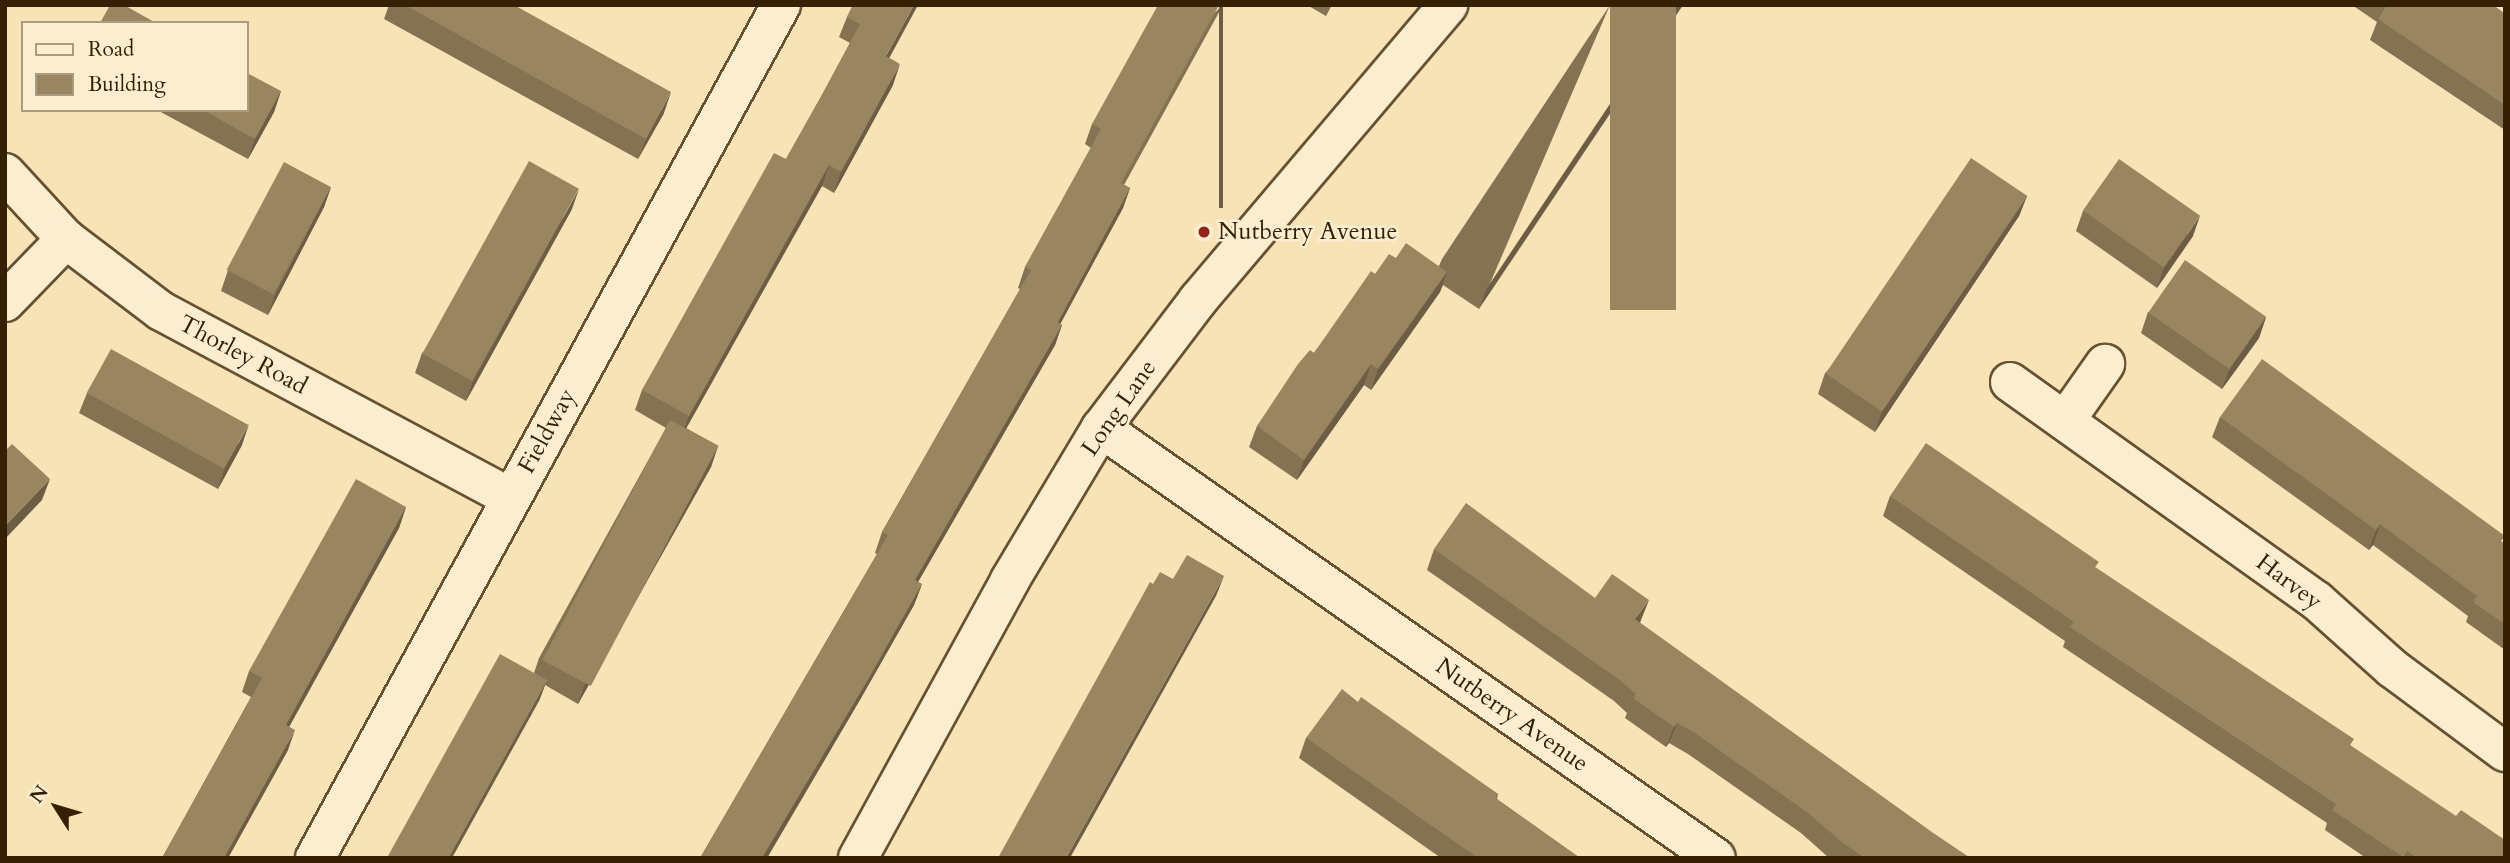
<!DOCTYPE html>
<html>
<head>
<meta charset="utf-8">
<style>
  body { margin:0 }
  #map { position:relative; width:2510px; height:863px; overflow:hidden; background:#f8e3b6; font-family:Cardo,serif }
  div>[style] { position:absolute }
  .roads { filter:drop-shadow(2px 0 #665131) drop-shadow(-2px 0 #665131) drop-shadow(0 2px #665131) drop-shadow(0 -2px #665131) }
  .minor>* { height:38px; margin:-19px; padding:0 19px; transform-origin:19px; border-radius:19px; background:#faedd0 }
  .tertiary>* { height:38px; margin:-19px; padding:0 19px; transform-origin:19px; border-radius:19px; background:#faedd0 }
  .wall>* { inset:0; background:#847253 }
  .shaded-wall>* { inset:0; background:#6c5d44; transform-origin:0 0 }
  .building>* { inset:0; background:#9a8561; transform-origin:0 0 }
  .dots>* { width:19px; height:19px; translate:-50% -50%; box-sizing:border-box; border:4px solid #faedd0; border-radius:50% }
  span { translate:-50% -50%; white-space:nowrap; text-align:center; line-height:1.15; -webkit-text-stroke:5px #faedd0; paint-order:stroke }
  .poi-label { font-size:24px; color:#352005 }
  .left { translate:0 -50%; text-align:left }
  .street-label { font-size:24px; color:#352005 }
  .frame { position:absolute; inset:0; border:7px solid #352005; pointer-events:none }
  .legend { position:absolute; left:21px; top:21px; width:228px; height:91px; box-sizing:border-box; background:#faedd0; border:2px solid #ab9b7f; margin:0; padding:9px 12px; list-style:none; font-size:21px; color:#352005 }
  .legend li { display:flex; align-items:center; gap:14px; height:35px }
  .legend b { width:35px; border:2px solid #ab9b7f }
  .north { position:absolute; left:21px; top:772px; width:70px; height:70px; -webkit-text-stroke:5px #faedd0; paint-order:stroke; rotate:307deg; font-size:19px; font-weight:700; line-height:28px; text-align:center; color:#352005 }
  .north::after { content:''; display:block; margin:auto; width:24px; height:32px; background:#352005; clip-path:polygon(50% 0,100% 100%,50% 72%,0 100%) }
</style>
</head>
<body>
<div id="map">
  <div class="roads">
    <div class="minor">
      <div style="left:5px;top:173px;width:90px;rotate:47.3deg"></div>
      <div style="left:66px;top:239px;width:119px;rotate:37.2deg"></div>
      <div style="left:161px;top:311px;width:395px;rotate:28.1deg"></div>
      <div style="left:5px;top:302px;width:88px;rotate:-45.9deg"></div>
      <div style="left:2010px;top:382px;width:377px;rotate:35.5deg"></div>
      <div style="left:2317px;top:601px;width:101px;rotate:41.8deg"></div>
      <div style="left:2392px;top:668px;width:141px;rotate:36.6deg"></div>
      <div style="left:2065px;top:421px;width:70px;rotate:-54.9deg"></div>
      <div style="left:1101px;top:428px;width:750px;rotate:34.96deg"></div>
      <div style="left:315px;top:858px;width:972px;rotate:-61.35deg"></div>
    </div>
    <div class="tertiary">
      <div style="left:858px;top:858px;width:317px;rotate:-61.3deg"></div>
      <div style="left:1010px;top:580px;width:177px;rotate:-59.1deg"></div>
      <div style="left:1101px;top:428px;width:161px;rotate:-52.8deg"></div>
      <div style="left:1198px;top:300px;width:387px;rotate:-49.7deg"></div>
    </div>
  </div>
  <div class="wall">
    <div style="clip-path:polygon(389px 5px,514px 5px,664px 113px,638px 159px,384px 19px)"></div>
    <div style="clip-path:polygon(853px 5px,889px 58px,893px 85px,834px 193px,822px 186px,686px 428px,718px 446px,711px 467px,578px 704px,545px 685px,539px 701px,534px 673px,539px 658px,666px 428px,635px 410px,642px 390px,786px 159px,823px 93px,850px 43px,839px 37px,847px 17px)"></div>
    <div style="clip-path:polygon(1223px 5px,1124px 185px,1130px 188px,1123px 208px,1060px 324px,1062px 325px,1055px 345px,918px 582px,922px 584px,914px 605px,861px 698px,767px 858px,700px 858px,877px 554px,875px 553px,882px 532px,1020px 289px,1018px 288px,1025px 267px,1091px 148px,1085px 144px,1092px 124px)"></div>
    <div style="clip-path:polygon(1307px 5px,1332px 5px,1326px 16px)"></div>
    <div style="clip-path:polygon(1610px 5px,1479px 309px,1443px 285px,1440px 292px,1371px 390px,1364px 385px,1297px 480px,1249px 447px,1257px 426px,1375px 274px,1396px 258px,1439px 266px,1442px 259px)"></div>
    <div style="clip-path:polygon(2352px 5px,2493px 5px,2505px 14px,2505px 130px,2370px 40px,2377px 22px)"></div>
    <div style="clip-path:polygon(281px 91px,274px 112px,248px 159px,157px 110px,247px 110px)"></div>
    <div style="clip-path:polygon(331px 187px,324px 207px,268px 315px,221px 291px,228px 270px)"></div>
    <div style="clip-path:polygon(2027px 196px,2019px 216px,1875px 432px,1818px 394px,1825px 373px)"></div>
    <div style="clip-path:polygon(572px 209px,466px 401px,415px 373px,422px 353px)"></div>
    <div style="clip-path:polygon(2083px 211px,2193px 236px,2157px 288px,2076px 231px)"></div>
    <div style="clip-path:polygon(2148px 312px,2266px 317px,2259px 338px,2222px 389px,2141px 333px)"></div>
    <div style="clip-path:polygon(87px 393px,242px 445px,218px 489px,79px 413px)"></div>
    <div style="clip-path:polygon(2220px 417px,2505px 544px,2505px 650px,2466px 622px,2468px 616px,2373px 545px,2369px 550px,2212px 437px)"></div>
    <div style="clip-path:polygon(1890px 496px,2096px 568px,2351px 746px,2505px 858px,2366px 858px,2325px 830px,2327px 823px,2063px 647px,2065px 641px,1883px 516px)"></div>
    <div style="clip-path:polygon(406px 507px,399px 528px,289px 727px,288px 750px,228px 858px,162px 858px,251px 697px,242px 692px,249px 671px)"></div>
    <div style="clip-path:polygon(1434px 549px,1595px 598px,1641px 620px,1640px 623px,1933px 833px,1970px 858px,1829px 858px,1801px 833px,1688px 754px,1669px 743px,1666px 747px,1625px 718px,1627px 713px,1614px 701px,1427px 570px)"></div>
    <div style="clip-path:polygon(1358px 702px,1498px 794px,1497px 799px,1580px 858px,1441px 858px,1299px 758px,1306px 738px)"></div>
  </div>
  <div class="shaded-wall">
    <div style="clip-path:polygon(914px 5px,918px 5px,879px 77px,886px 56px)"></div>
    <div style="left:1219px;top:5px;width:4px;height:203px"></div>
    <div style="clip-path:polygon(1676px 5px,1683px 5px,1479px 309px,1487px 288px)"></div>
    <div style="clip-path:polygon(900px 64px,893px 85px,834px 193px,841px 172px)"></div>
    <div style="clip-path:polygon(281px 91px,274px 112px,248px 159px,255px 139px)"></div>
    <div style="clip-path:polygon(671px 92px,664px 113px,638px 159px,646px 139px)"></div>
    <div style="clip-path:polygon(829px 165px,822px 186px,682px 436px,689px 416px)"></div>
    <div style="clip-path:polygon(331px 187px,324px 207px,268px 315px,275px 295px)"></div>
    <div style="clip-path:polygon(1130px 188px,1123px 208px,1050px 343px,1058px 322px)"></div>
    <div style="clip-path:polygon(579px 189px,572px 209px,466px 401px,473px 381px)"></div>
    <div style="clip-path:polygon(2027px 196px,2019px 216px,1875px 432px,1882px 412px)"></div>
    <div style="clip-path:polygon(2200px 216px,2193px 236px,2157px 288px,2164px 268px)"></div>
    <div style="clip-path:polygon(1447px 272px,1440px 292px,1371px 390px,1378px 369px)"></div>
    <div style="clip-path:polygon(2266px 317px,2259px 338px,2222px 389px,2230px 368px)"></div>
    <div style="clip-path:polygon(1062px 325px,1055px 345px,907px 601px,915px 580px)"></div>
    <div style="clip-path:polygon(1371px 364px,1364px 385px,1297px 480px,1304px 460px)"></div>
    <div style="clip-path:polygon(249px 424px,242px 445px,218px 489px,225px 468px)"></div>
    <div style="clip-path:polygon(718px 446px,711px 467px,578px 704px,585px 684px)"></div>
    <div style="clip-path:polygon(50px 479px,42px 500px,5px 539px,5px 526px)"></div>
    <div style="clip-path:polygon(406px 507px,399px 528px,279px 745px,286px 725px)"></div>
    <div style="clip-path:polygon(2380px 524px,2373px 545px,2369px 550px,2376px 530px)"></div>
    <div style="clip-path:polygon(1224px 576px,1216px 596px,1070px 858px,1066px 858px)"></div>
    <div style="clip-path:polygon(922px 584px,914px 605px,861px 698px,767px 858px,762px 858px)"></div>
    <div style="clip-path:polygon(1649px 600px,1641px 620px,1628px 640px,1635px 619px)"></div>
    <div style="clip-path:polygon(547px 680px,539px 701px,452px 858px,448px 858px)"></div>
    <div style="clip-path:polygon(1677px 723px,1669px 743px,1666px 747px,1674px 727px)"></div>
    <div style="clip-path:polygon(295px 730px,288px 750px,228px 858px,224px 858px)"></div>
  </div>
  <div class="building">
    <div style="clip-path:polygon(110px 5px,124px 5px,156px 23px,100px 23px)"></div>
    <div style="clip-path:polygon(405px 5px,514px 5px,671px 92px,646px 139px)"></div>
    <div style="clip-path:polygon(853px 5px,914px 5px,886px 56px,900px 64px,841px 172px,829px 165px,689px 416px,642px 390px,774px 153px,786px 159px,823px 93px,860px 24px,847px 17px)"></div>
    <div style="clip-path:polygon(1158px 5px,1219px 5px,1121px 183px,1130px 188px,1058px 322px,1062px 325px,915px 580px,922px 584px,869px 678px,762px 858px,700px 858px,888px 535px,882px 532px,1031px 270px,1025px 267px,1101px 129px,1092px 124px)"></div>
    <div style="left:1610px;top:5px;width:66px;height:305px"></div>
    <div style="clip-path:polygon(2387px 5px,2493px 5px,2505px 14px,2505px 105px,2378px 19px)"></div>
    <div style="clip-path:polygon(247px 73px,281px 91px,255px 139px,203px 110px,247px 110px)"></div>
    <div style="left:1971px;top:158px;width:68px;height:260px;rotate:34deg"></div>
    <div style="left:2119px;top:159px;width:99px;height:63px;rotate:35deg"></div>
    <div style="left:529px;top:161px;width:57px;height:220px;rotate:29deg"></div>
    <div style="left:284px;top:162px;width:53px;height:122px;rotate:28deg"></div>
    <div style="clip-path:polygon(1406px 243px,1447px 272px,1378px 369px,1371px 364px,1304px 460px,1257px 426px,1298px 364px,1310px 350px,1314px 353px,1371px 271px,1375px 274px,1389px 254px,1396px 258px)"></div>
    <div style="left:2185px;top:260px;width:99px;height:64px;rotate:35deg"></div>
    <div style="left:111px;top:349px;width:157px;height:50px;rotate:29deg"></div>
    <div style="clip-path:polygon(2262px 359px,2505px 536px,2501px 541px,2505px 544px,2505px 624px,2473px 602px,2477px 596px,2380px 524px,2376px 530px,2220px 417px)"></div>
    <div style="left:670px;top:420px;width:55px;height:272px;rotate:28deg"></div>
    <div style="clip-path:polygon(1926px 443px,2099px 562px,2095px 567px,2354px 739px,2350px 745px,2456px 816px,2461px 810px,2505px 840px,2505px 858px,2417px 858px,2407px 851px,2403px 857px,2332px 810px,2336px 804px,2070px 627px,2074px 622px,1890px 496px)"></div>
    <div style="clip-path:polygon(12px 444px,50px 479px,5px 526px,5px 451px)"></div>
    <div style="clip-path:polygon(356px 479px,406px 507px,286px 725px,295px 730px,224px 858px,162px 858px,262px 678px,249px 671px)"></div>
    <div style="clip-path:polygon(1466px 503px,1595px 598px,1612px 574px,1649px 600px,1635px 619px,1933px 833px,1970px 858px,1865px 858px,1843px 843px,1808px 813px,1695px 733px,1677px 723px,1674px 727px,1633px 698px,1636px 694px,1621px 681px,1434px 549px)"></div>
    <div style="clip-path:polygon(1187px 555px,1224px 576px,1066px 858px,998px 858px,1150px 582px,1153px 584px,1160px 572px,1173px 579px)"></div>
    <div style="left:500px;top:654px;width:54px;height:233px;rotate:29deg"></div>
    <div style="clip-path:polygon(1342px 689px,1358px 702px,1361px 697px,1498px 794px,1495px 798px,1580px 858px,1478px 858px,1306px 738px)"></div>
  </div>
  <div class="dots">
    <div style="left:1204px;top:232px;background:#8f2418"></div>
  </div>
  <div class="poi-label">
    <span class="left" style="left:1218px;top:232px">Nutberry Avenue</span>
  </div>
  <div class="street-label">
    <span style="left:243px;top:355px;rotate:28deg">Thorley Road</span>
    <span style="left:1119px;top:408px;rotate:-55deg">Long Lane</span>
    <span style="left:547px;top:431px;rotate:-61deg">Fieldway</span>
    <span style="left:2289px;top:582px;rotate:37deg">Harvey</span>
    <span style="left:1512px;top:715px;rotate:35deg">Nutberry Avenue</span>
  </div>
  <div class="frame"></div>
  <ul class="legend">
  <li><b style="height:9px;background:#faedd0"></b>Road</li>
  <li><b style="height:19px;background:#9a8561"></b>Building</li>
  </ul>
  <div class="north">N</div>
</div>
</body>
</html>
